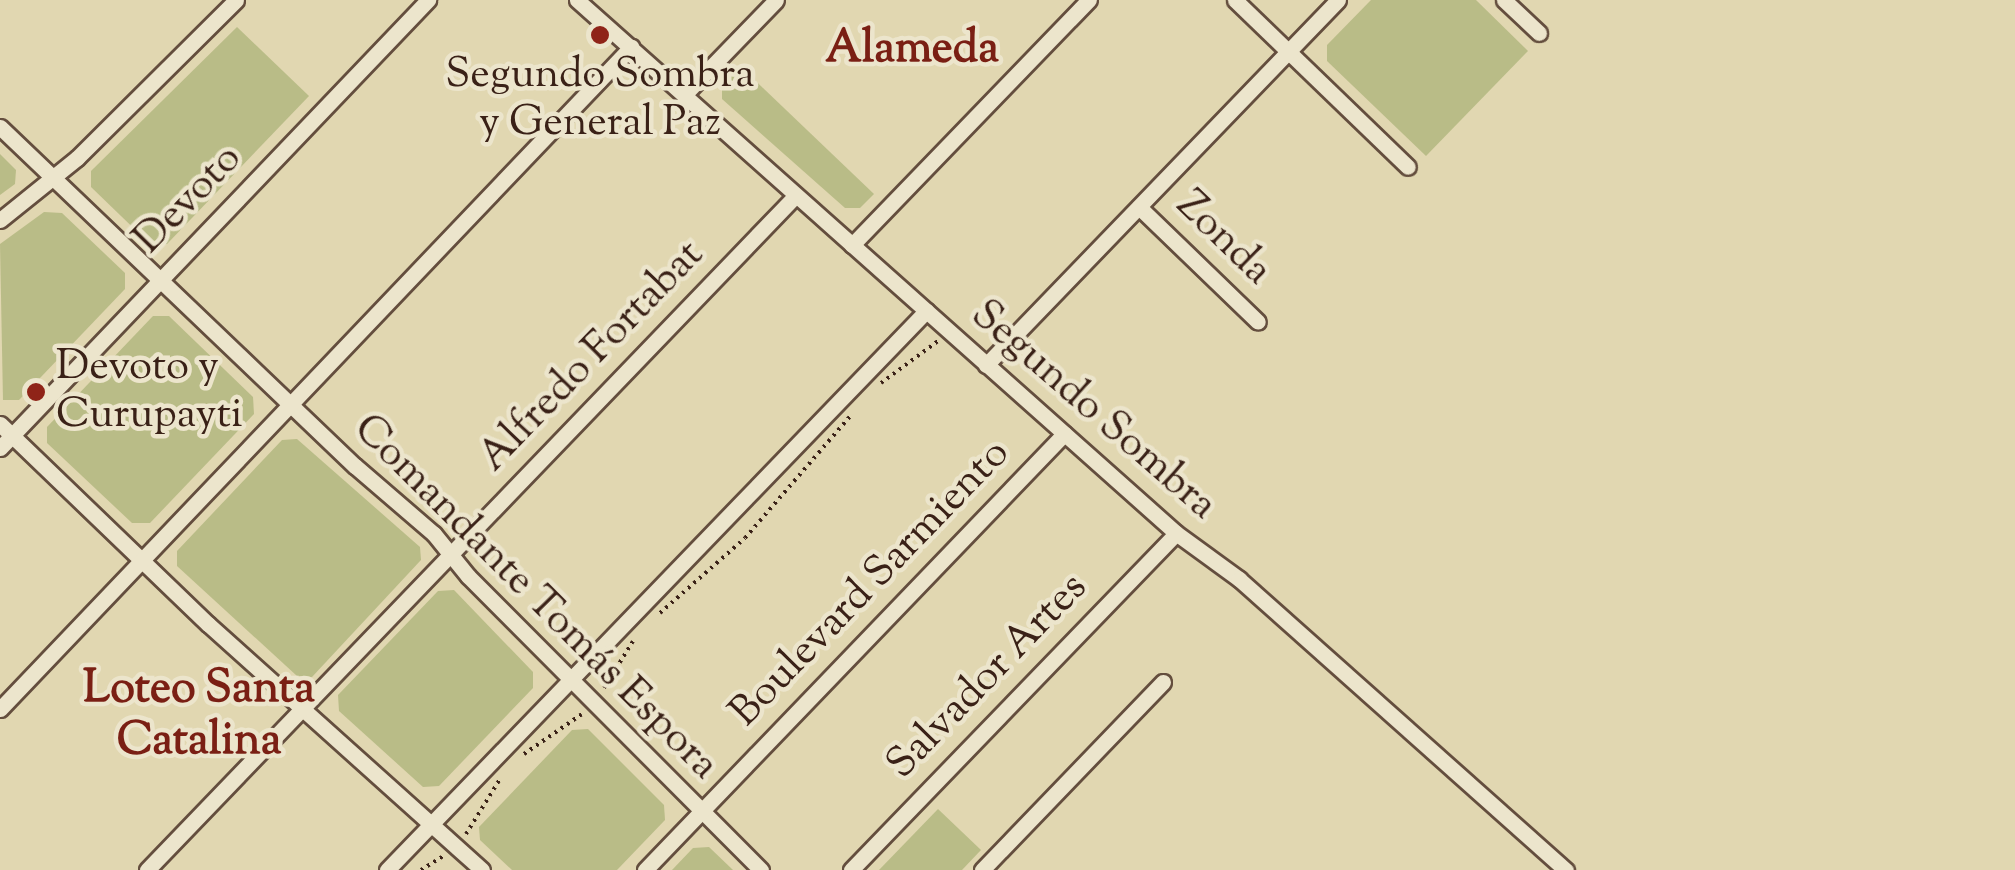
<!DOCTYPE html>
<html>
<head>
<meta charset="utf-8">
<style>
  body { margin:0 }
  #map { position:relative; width:2015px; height:870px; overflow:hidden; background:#e1d7b1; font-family:"Sorts Mill Goudy",serif }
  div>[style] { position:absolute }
  .green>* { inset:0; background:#b9bc87 }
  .path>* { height:4px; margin-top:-2px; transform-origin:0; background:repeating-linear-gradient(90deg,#3a2117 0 2.5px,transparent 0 7.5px) }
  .roads { filter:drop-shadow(2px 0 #644e3e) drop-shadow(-2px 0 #644e3e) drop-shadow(0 2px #644e3e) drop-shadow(0 -2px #644e3e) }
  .minor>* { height:15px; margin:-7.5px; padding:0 7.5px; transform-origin:7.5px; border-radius:7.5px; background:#ece5cc }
  .dots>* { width:28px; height:28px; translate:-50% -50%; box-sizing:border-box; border:5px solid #ece5cc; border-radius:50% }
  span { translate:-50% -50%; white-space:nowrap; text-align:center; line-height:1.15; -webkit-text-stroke:9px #ece5cc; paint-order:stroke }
  .poi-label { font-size:42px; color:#3a2117 }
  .left { translate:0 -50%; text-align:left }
  .street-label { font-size:42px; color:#3a2117 }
  .neighbourhood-label { font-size:45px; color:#7a1f14; font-weight:700 }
</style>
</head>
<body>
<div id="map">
  <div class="green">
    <div style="clip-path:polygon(1371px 0,1476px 0,1528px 51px,1426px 156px,1327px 61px,1327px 45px)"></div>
    <div style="clip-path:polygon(237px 27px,309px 96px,167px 244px,151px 245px,91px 187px,91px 171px)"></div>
    <div style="clip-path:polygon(739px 65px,874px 194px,860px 208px,845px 208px,722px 99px,722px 84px)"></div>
    <div style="clip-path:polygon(0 154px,16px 170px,15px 184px,0 195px)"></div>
    <div style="clip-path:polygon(44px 212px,62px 213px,125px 273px,125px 289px,19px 400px,3px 400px,0 244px)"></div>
    <div style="clip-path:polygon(153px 316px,169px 316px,253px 397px,254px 414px,150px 523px,132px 523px,47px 443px,47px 427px)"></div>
    <div style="clip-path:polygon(297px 439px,420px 547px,421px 560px,312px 677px,297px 676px,177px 566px,177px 551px,282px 440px)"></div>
    <div style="clip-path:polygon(454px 590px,533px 672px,533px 688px,439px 786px,423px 787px,339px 711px,338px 695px,438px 591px)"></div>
    <div style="clip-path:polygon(588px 729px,664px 805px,665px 820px,617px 870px,512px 870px,480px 840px,479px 827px,572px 730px)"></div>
    <div style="clip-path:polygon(938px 809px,981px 850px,962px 870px,879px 870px)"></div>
    <div style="clip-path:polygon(709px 847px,733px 870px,672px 870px,693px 848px)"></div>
  </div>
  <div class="path">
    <div style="left:881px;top:383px;width:71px;rotate:-36.4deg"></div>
    <div style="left:660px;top:613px;width:113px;rotate:-41.4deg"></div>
    <div style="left:745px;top:538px;width:162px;rotate:-49.2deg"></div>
    <div style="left:604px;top:688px;width:55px;rotate:-58.3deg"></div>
    <div style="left:524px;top:754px;width:70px;rotate:-34.6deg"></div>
    <div style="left:466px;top:834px;width:65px;rotate:-58.3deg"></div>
    <div style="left:421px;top:870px;width:28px;rotate:-32deg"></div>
  </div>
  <div class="roads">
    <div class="minor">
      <div style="left:577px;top:0;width:802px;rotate:41.66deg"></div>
      <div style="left:1176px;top:533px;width:78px;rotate:36.1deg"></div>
      <div style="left:1239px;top:579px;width:438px;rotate:41.7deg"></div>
      <div style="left:1235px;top:0;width:240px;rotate:44deg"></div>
      <div style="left:1504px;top:0;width:48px;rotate:43.3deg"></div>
      <div style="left:684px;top:95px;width:132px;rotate:-45.9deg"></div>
      <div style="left:0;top:127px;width:491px;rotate:43.7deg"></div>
      <div style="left:355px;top:466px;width:104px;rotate:40.7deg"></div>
      <div style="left:434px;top:534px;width:54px;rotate:51deg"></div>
      <div style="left:468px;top:576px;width:415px;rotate:45.1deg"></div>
      <div style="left:1139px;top:207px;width:165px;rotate:44deg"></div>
      <div style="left:0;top:220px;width:99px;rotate:-38.8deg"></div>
      <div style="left:77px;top:158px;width:224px;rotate:-44.8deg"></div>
      <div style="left:852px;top:245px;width:341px;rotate:-46deg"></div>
      <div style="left:986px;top:365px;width:507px;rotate:-46.04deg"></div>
      <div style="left:0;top:424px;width:289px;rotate:43.9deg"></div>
      <div style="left:208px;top:624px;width:368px;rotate:41.9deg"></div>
      <div style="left:0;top:448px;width:620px;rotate:-46.31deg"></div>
      <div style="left:0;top:709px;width:915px;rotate:-46.37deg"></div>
      <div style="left:147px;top:870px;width:936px;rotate:-46.12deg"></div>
      <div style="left:387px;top:870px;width:777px;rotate:-46.04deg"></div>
      <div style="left:645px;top:870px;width:605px;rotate:-46.14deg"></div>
      <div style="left:851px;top:870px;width:468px;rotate:-46deg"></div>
      <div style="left:982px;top:870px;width:261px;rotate:-46.1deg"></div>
    </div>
  </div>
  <div class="dots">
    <div style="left:600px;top:35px;background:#8f2418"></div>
    <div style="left:36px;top:392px;background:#8f2418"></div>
  </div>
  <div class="poi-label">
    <span style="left:600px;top:100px">Segundo Sombra<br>y General Paz</span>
    <span class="left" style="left:56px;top:392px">Devoto y<br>Curupayti</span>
  </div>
  <div class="street-label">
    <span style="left:189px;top:200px;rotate:-46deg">Devoto</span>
    <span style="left:1223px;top:239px;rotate:44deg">Zonda</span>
    <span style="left:592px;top:357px;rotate:-46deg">Alfredo Fortabat</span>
    <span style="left:1093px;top:411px;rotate:41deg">Segundo Sombra</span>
    <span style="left:871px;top:584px;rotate:-46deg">Boulevard Sarmiento</span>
    <span style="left:535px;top:598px;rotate:45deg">Comandante Tomás Espora</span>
    <span style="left:988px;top:677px;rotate:-46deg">Salvador Artes</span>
  </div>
  <div class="neighbourhood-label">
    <span style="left:912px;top:51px">Alameda</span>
    <span style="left:199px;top:717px">Loteo Santa<br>Catalina</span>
  </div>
</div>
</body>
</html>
